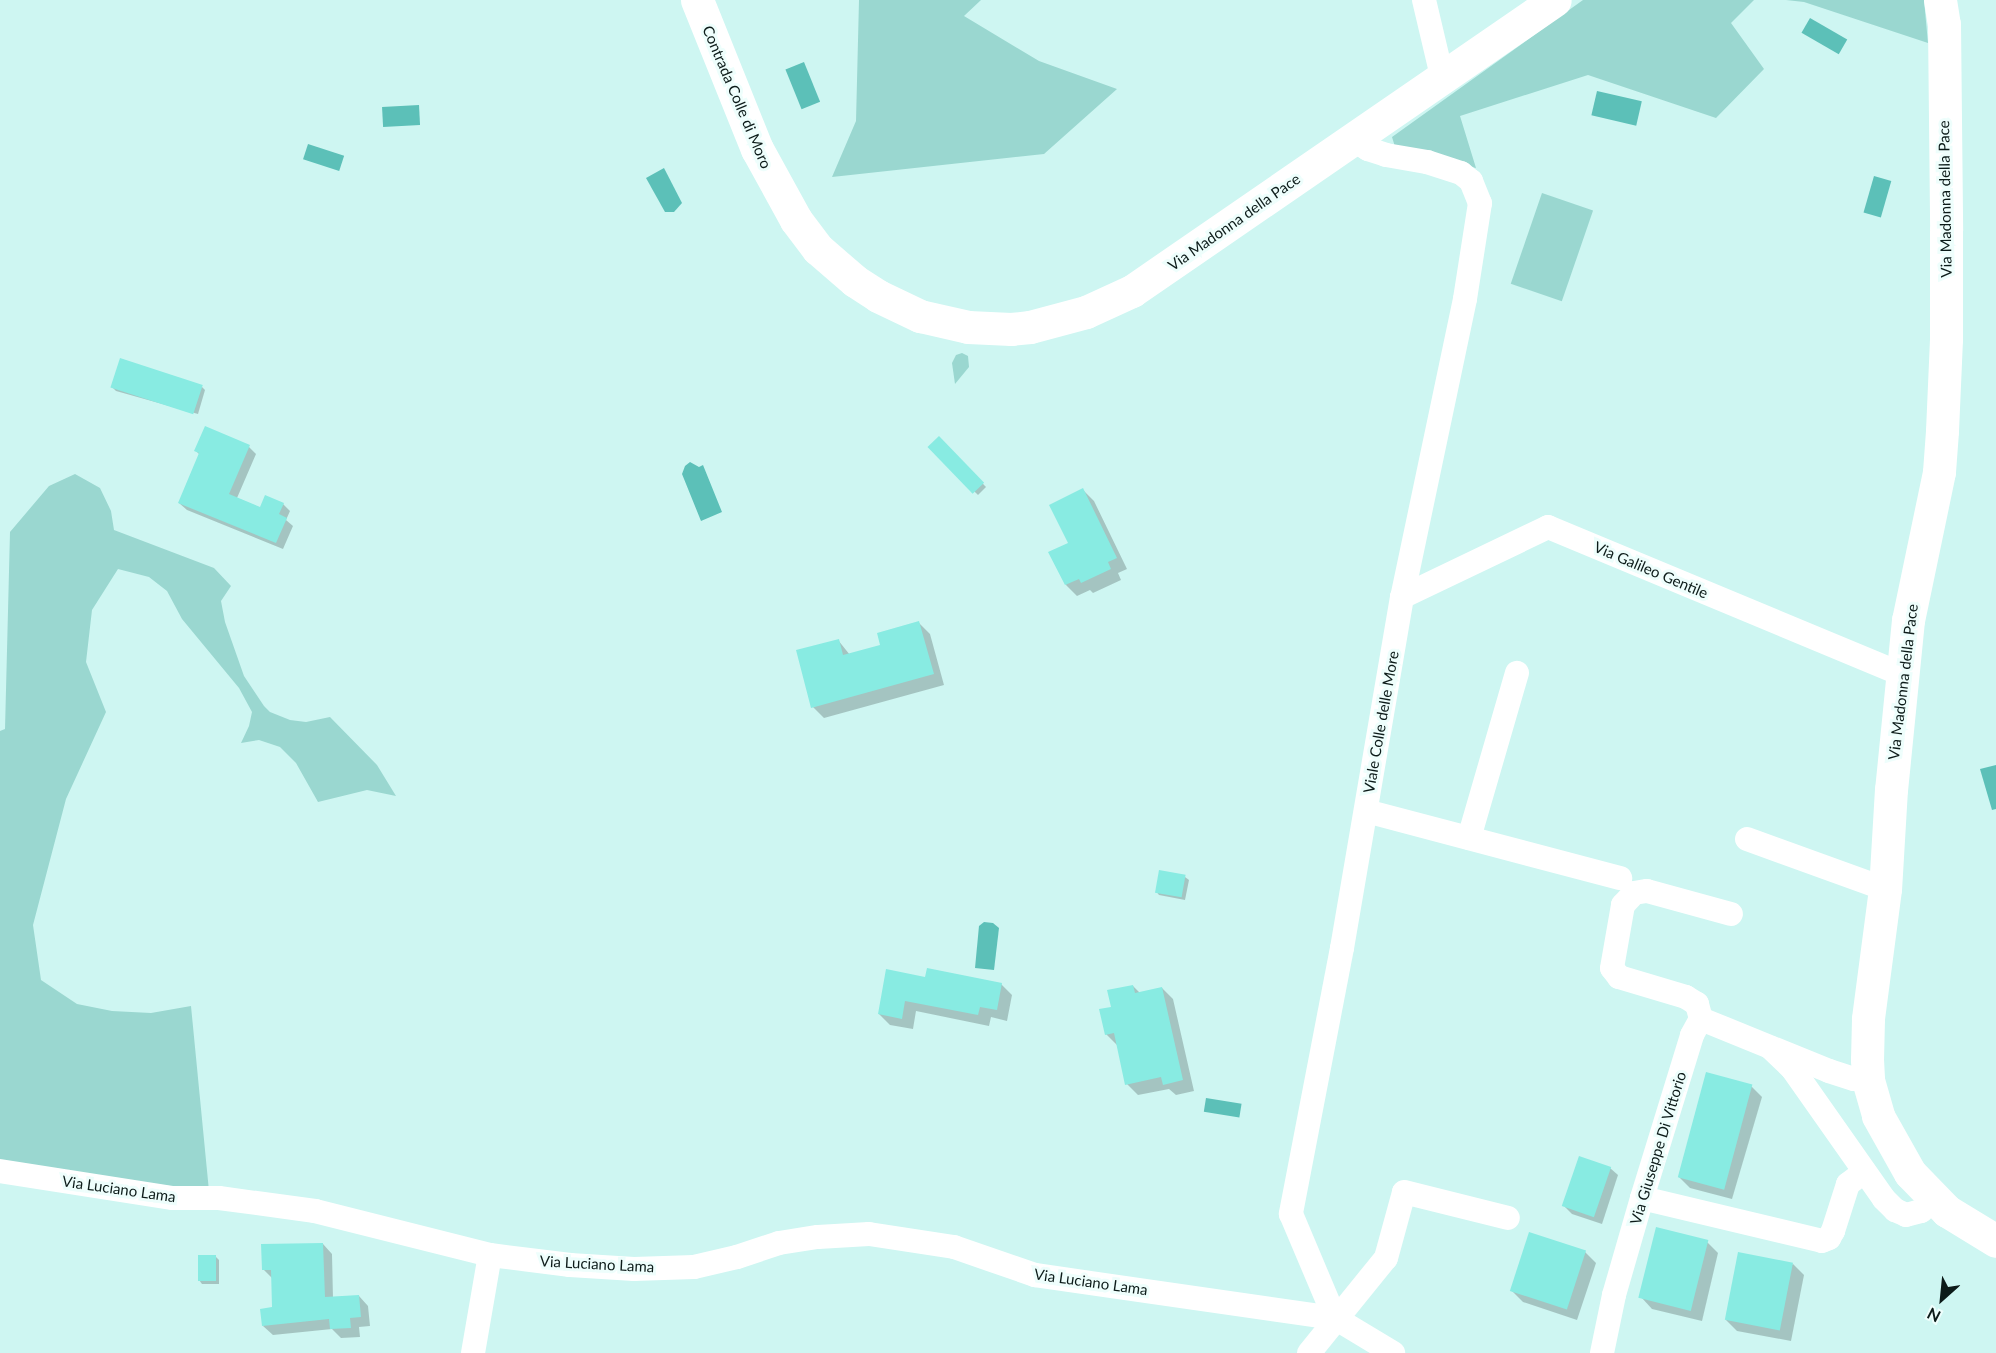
<!DOCTYPE html>
<html>
<head>
<meta charset="utf-8">
<style>
  body { margin:0 }
  #map { position:relative; width:1996px; height:1353px; overflow:hidden; background:#cef6f2; font-family:Lato,sans-serif }
  div>[style] { position:absolute }
  .green>* { inset:0; background:#9ad7d0; transform-origin:0 0 }
  .water>* { inset:0; background:#5cc0b8; transform-origin:0 0 }
  .shadow>* { inset:0; background:#0003 }
  .building>* { inset:0; background:#88ebe2; transform-origin:0 0 }
  .minor>* { height:24px; margin:-12px; padding:0 12px; transform-origin:12px; border-radius:12px; background:#fff }
  .secondary>* { height:33px; margin:-16.5px; padding:0 16.5px; transform-origin:16.5px; border-radius:16.5px; background:#fff }
  span { translate:-50% -50%; white-space:nowrap; text-align:center; line-height:1.15; -webkit-text-stroke:6px #eefefc; paint-order:stroke }
  .street-label { font-size:15px; color:#0c1b19 }
  .north { position:absolute; left:1912px; top:1269px; width:60px; height:60px; -webkit-text-stroke:4px #eefefc; paint-order:stroke; rotate:207deg; font-size:16px; font-weight:700; line-height:24px; text-align:center; color:#0c1b19 }
  .north::after { content:''; display:block; margin:auto; width:21px; height:27px; background:#0c1b19; clip-path:polygon(50% 0,100% 100%,50% 72%,0 100%) }
</style>
</head>
<body>
<div id="map">
  <div class="green">
    <div style="clip-path:polygon(859px 0,981px 0,964px 16px,1039px 61px,1117px 89px,1044px 154px,832px 177px,856px 121px)"></div>
    <div style="clip-path:polygon(1583px 0,1754px 0,1731px 23px,1764px 69px,1716px 118px,1588px 75px,1460px 116px,1476px 168px,1396px 150px,1392px 137px)"></div>
    <div style="clip-path:polygon(1786px 0,1924px 0,1928px 43px,1804px 2px)"></div>
    <div style="left:1542px;top:193px;width:54px;height:96px;rotate:19deg"></div>
    <div style="clip-path:polygon(962px 353px,968px 356px,969px 367px,955px 384px,952px 363px,956px 355px)"></div>
    <div style="clip-path:polygon(75px 474px,100px 488px,111px 511px,114px 530px,214px 568px,231px 586px,221px 601px,225px 622px,244px 676px,264px 706px,270px 712px,290px 720px,306px 722px,330px 717px,377px 765px,396px 796px,367px 790px,318px 802px,296px 763px,280px 747px,259px 740px,241px 743px,249px 726px,252px 712px,239px 688px,182px 619px,167px 591px,149px 577px,118px 569px,92px 610px,86px 662px,106px 712px,66px 799px,33px 925px,41px 980px,77px 1004px,112px 1011px,151px 1013px,191px 1006px,209px 1191px,0 1164px,0 731px,5px 729px,10px 532px,49px 486px)"></div>
  </div>
  <div class="water">
    <div style="left:1810px;top:18px;width:43px;height:17px;rotate:30deg"></div>
    <div style="left:804px;top:62px;width:43px;height:20px;rotate:68deg"></div>
    <div style="left:1597px;top:91px;width:46px;height:25px;rotate:13deg"></div>
    <div style="left:419px;top:105px;width:20px;height:37px;rotate:87deg"></div>
    <div style="left:308px;top:144px;width:38px;height:16px;rotate:18deg"></div>
    <div style="clip-path:polygon(664px 168px,682px 203px,674px 212px,665px 212px,646px 178px)"></div>
    <div style="left:1874px;top:176px;width:18px;height:38px;rotate:16deg"></div>
    <div style="clip-path:polygon(690px 462px,699px 467px,703px 465px,722px 512px,701px 521px,682px 474px,685px 466px)"></div>
    <div style="clip-path:polygon(1996px 765px,1996px 809px,1992px 810px,1980px 769px)"></div>
    <div style="clip-path:polygon(984px 922px,993px 923px,999px 928px,994px 970px,975px 968px,979px 926px)"></div>
    <div style="left:1206px;top:1098px;width:36px;height:14px;rotate:9deg"></div>
  </div>
  <div class="shadow">
    <div style="clip-path:polygon(121px 359px,202px 387px,205px 390px,198px 414px,116px 391px,113px 388px)"></div>
    <div style="clip-path:polygon(939px 438px,986px 487px,978px 495px,930px 448px)"></div>
    <div style="clip-path:polygon(249px 447px,256px 454px,237px 498px,261px 508px,283px 504px,290px 511px,286px 520px,293px 526px,283px 549px,187px 510px,179px 503px,200px 455px,196px 451px)"></div>
    <div style="clip-path:polygon(1083px 490px,1094px 501px,1127px 569px,1118px 573px,1121px 580px,1093px 593px,1090px 590px,1077px 596px,1066px 585px)"></div>
    <div style="clip-path:polygon(919px 623px,930px 634px,944px 685px,824px 718px,813px 707px,838px 640px,850px 655px,882px 647px)"></div>
    <div style="clip-path:polygon(1185px 877px,1189px 880px,1185px 900px,1159px 895px,1156px 891px)"></div>
    <div style="clip-path:polygon(927px 979px,1001px 984px,1012px 995px,1007px 1021px,991px 1017px,989px 1026px,916px 1011px,913px 1029px,890px 1025px,879px 1014px)"></div>
    <div style="clip-path:polygon(1133px 986px,1140px 993px,1162px 988px,1173px 999px,1194px 1091px,1176px 1095px,1169px 1089px,1138px 1095px,1127px 1084px,1118px 1046px,1106px 1034px,1113px 1008px)"></div>
    <div style="clip-path:polygon(1751px 1086px,1762px 1097px,1732px 1199px,1690px 1188px,1679px 1177px)"></div>
    <div style="clip-path:polygon(1610px 1168px,1618px 1175px,1602px 1224px,1572px 1214px,1565px 1207px)"></div>
    <div style="clip-path:polygon(1707px 1242px,1718px 1253px,1702px 1321px,1652px 1309px,1641px 1297px)"></div>
    <div style="clip-path:polygon(323px 1244px,332px 1254px,333px 1298px,359px 1296px,368px 1306px,370px 1326px,359px 1327px,360px 1337px,341px 1338px,332px 1329px,273px 1335px,263px 1326px,273px 1309px,273px 1279px,263px 1269px)"></div>
    <div style="clip-path:polygon(1585px 1252px,1596px 1263px,1577px 1320px,1523px 1302px,1512px 1291px)"></div>
    <div style="clip-path:polygon(216px 1257px,219px 1260px,219px 1284px,202px 1284px,199px 1280px)"></div>
    <div style="clip-path:polygon(1793px 1264px,1804px 1275px,1791px 1341px,1737px 1331px,1726px 1320px)"></div>
  </div>
  <div class="building">
    <div style="left:120px;top:358px;width:87px;height:31px;rotate:18deg"></div>
    <div style="clip-path:polygon(205px 426px,250px 445px,229px 494px,260px 507px,265px 495px,284px 503px,279px 514px,287px 518px,276px 543px,178px 503px,199px 453px,194px 451px)"></div>
    <div style="left:939px;top:436px;width:65px;height:16px;rotate:46deg"></div>
    <div style="clip-path:polygon(1083px 488px,1117px 558px,1108px 562px,1111px 569px,1081px 583px,1079px 579px,1065px 585px,1048px 552px,1068px 543px,1049px 505px)"></div>
    <div style="clip-path:polygon(919px 621px,934px 674px,811px 708px,796px 650px,839px 639px,843px 655px,880px 645px,877px 633px)"></div>
    <div style="left:1159px;top:870px;width:27px;height:23px;rotate:10deg"></div>
    <div style="clip-path:polygon(927px 968px,1002px 983px,997px 1010px,980px 1007px,978px 1015px,905px 1001px,902px 1019px,878px 1014px,886px 969px,925px 977px)"></div>
    <div style="clip-path:polygon(1133px 985px,1135px 993px,1162px 987px,1183px 1080px,1163px 1085px,1161px 1077px,1125px 1085px,1114px 1033px,1105px 1035px,1099px 1009px,1111px 1007px,1107px 990px)"></div>
    <div style="left:1706px;top:1072px;width:48px;height:109px;rotate:15deg"></div>
    <div style="left:1579px;top:1156px;width:34px;height:53px;rotate:19deg"></div>
    <div style="left:1656px;top:1227px;width:54px;height:73px;rotate:14deg"></div>
    <div style="left:1529px;top:1232px;width:60px;height:62px;rotate:18deg"></div>
    <div style="clip-path:polygon(323px 1243px,325px 1297px,359px 1295px,361px 1317px,350px 1318px,351px 1328px,330px 1329px,329px 1319px,262px 1326px,260px 1309px,272px 1307px,271px 1270px,262px 1270px,261px 1244px)"></div>
    <div style="left:1738px;top:1252px;width:56px;height:69px;rotate:11deg"></div>
    <div style="left:198px;top:1255px;width:18px;height:26px"></div>
  </div>
  <div class="minor">
    <div style="left:1424px;top:0;width:78px;rotate:76.7deg"></div>
    <div style="left:1352px;top:139px;width:19px;rotate:32deg"></div>
    <div style="left:1368px;top:149px;width:19px;rotate:18deg"></div>
    <div style="left:1386px;top:155px;width:42px;rotate:9.7deg"></div>
    <div style="left:1427px;top:162px;width:36px;rotate:18deg"></div>
    <div style="left:1461px;top:173px;width:13px;rotate:39deg"></div>
    <div style="left:1471px;top:181px;width:24px;rotate:68deg"></div>
    <div style="left:1480px;top:203px;width:97px;rotate:98.9deg"></div>
    <div style="left:1465px;top:299px;width:305px;rotate:101.9deg"></div>
    <div style="left:1402px;top:597px;width:356px;rotate:99.7deg"></div>
    <div style="left:1342px;top:948px;width:271px;rotate:100.9deg"></div>
    <div style="left:1291px;top:1214px;width:113px;rotate:67.1deg"></div>
    <div style="left:1335px;top:1318px;width:68px;rotate:31.1deg"></div>
    <div style="left:1402px;top:597px;width:162px;rotate:-25.6deg"></div>
    <div style="left:1548px;top:527px;width:383px;rotate:22.6deg"></div>
    <div style="left:1366px;top:811px;width:263px;rotate:14.8deg"></div>
    <div style="left:1469px;top:838px;width:172px;rotate:-73.8deg"></div>
    <div style="left:1747px;top:839px;width:147px;rotate:19.9deg"></div>
    <div style="left:1701px;top:1019px;width:16px;rotate:-105deg"></div>
    <div style="left:1697px;top:1004px;width:13px;rotate:-148deg"></div>
    <div style="left:1686px;top:997px;width:70px;rotate:-163.4deg"></div>
    <div style="left:1619px;top:977px;width:11px;rotate:-128deg"></div>
    <div style="left:1612px;top:968px;width:64px;rotate:-80.1deg"></div>
    <div style="left:1623px;top:905px;width:16px;rotate:-47deg"></div>
    <div style="left:1634px;top:893px;width:13px;rotate:-9deg"></div>
    <div style="left:1647px;top:891px;width:87px;rotate:15.3deg"></div>
    <div style="left:1701px;top:1019px;width:138px;rotate:22.1deg"></div>
    <div style="left:1829px;top:1071px;width:26px;rotate:18deg"></div>
    <div style="left:1854px;top:1079px;width:14px;rotate:4deg"></div>
    <div style="left:1771px;top:1048px;width:29px;rotate:44deg"></div>
    <div style="left:1792px;top:1068px;width:160px;rotate:54.9deg"></div>
    <div style="left:1884px;top:1199px;width:16px;rotate:45deg"></div>
    <div style="left:1895px;top:1210px;width:12px;rotate:24deg"></div>
    <div style="left:1906px;top:1215px;width:16px;rotate:-15deg"></div>
    <div style="left:1921px;top:1211px;width:16px;rotate:-47deg"></div>
    <div style="left:0;top:1171px;width:175px;rotate:8.9deg"></div>
    <div style="left:173px;top:1198px;width:46px"></div>
    <div style="left:219px;top:1198px;width:97px;rotate:7.7deg"></div>
    <div style="left:315px;top:1211px;width:180px;rotate:14.1deg"></div>
    <div style="left:490px;top:1255px;width:81px;rotate:7.1deg"></div>
    <div style="left:570px;top:1265px;width:64px;rotate:3.6deg"></div>
    <div style="left:634px;top:1269px;width:60px;rotate:-1.9deg"></div>
    <div style="left:694px;top:1267px;width:44px;rotate:-13.1deg"></div>
    <div style="left:737px;top:1257px;width:44px;rotate:-18.4deg"></div>
    <div style="left:779px;top:1243px;width:39px;rotate:-9deg"></div>
    <div style="left:818px;top:1237px;width:51px;rotate:-3.4deg"></div>
    <div style="left:869px;top:1234px;width:86px;rotate:8.7deg"></div>
    <div style="left:954px;top:1247px;width:86px;rotate:19.1deg"></div>
    <div style="left:1035px;top:1275px;width:303px;rotate:8.2deg"></div>
    <div style="left:1642px;top:1198px;width:185px;rotate:13.4deg"></div>
    <div style="left:1822px;top:1241px;width:8px;rotate:-23deg"></div>
    <div style="left:1829px;top:1238px;width:8px;rotate:-60deg"></div>
    <div style="left:1833px;top:1231px;width:49px;rotate:-72.3deg"></div>
    <div style="left:1848px;top:1184px;width:20px;rotate:-37deg"></div>
    <div style="left:473px;top:1353px;width:99px;rotate:-80.2deg"></div>
    <div style="left:1309px;top:1353px;width:122px;rotate:-51deg"></div>
    <div style="left:1386px;top:1258px;width:68px;rotate:-74.7deg"></div>
    <div style="left:1404px;top:1192px;width:107px;rotate:14deg"></div>
    <div style="left:1602px;top:1353px;width:59px;rotate:-78.3deg"></div>
    <div style="left:1614px;top:1295px;width:101px;rotate:-73.9deg"></div>
    <div style="left:1642px;top:1198px;width:170px;rotate:-72.9deg"></div>
    <div style="left:1692px;top:1035px;width:18px;rotate:-61deg"></div>
  </div>
  <div class="secondary">
    <div style="left:697px;top:0;width:161px;rotate:68.1deg"></div>
    <div style="left:757px;top:149px;width:81px;rotate:61.2deg"></div>
    <div style="left:796px;top:220px;width:36px;rotate:53deg"></div>
    <div style="left:818px;top:249px;width:49px;rotate:40.9deg"></div>
    <div style="left:855px;top:281px;width:27px;rotate:33deg"></div>
    <div style="left:878px;top:296px;width:47px;rotate:25.5deg"></div>
    <div style="left:920px;top:316px;width:49px;rotate:12.9deg"></div>
    <div style="left:968px;top:327px;width:43px;rotate:2.7deg"></div>
    <div style="left:1011px;top:329px;width:19px;rotate:-6deg"></div>
    <div style="left:1030px;top:327px;width:58px;rotate:-15deg"></div>
    <div style="left:1086px;top:312px;width:51px;rotate:-24.5deg"></div>
    <div style="left:1132px;top:291px;width:513px;rotate:-34.53deg"></div>
    <div style="left:1940px;top:0;width:24px;rotate:81deg"></div>
    <div style="left:1944px;top:24px;width:206px;rotate:89.4deg"></div>
    <div style="left:1946px;top:230px;width:109px;rotate:90deg"></div>
    <div style="left:1946px;top:339px;width:92px;rotate:92.5deg"></div>
    <div style="left:1942px;top:431px;width:41px;rotate:94.2deg"></div>
    <div style="left:1939px;top:472px;width:151px;rotate:101.8deg"></div>
    <div style="left:1908px;top:620px;width:170px;rotate:95.7deg"></div>
    <div style="left:1891px;top:789px;width:100px;rotate:93.4deg"></div>
    <div style="left:1885px;top:889px;width:131px;rotate:97.5deg"></div>
    <div style="left:1868px;top:1019px;width:40px;rotate:91.4deg"></div>
    <div style="left:1867px;top:1059px;width:21px;rotate:87deg"></div>
    <div style="left:1868px;top:1080px;width:37px;rotate:74deg"></div>
    <div style="left:1878px;top:1116px;width:65px;rotate:60.7deg"></div>
    <div style="left:1910px;top:1173px;width:53px;rotate:45.8deg"></div>
    <div style="left:1947px;top:1211px;width:57px;rotate:31.5deg"></div>
  </div>
  <div class="street-label">
    <span style="left:737px;top:97px;rotate:67deg">Contrada Colle di Moro</span>
    <span style="left:1945px;top:199px;rotate:-91deg">Via Madonna della Pace</span>
    <span style="left:1234px;top:222px;rotate:-35deg">Via Madonna della Pace</span>
    <span style="left:1651px;top:570px;rotate:23deg">Via Galileo Gentile</span>
    <span style="left:1903px;top:682px;rotate:-83deg">Via Madonna della Pace</span>
    <span style="left:1381px;top:722px;rotate:-80deg">Viale Colle delle More</span>
    <span style="left:1658px;top:1148px;rotate:-73deg">Via Giuseppe Di Vittorio</span>
    <span style="left:119px;top:1189px;rotate:8deg">Via Luciano Lama</span>
    <span style="left:597px;top:1264px;rotate:3deg">Via Luciano Lama</span>
    <span style="left:1091px;top:1282px;rotate:8deg">Via Luciano Lama</span>
  </div>
  <div class="north">N</div>
</div>
</body>
</html>
